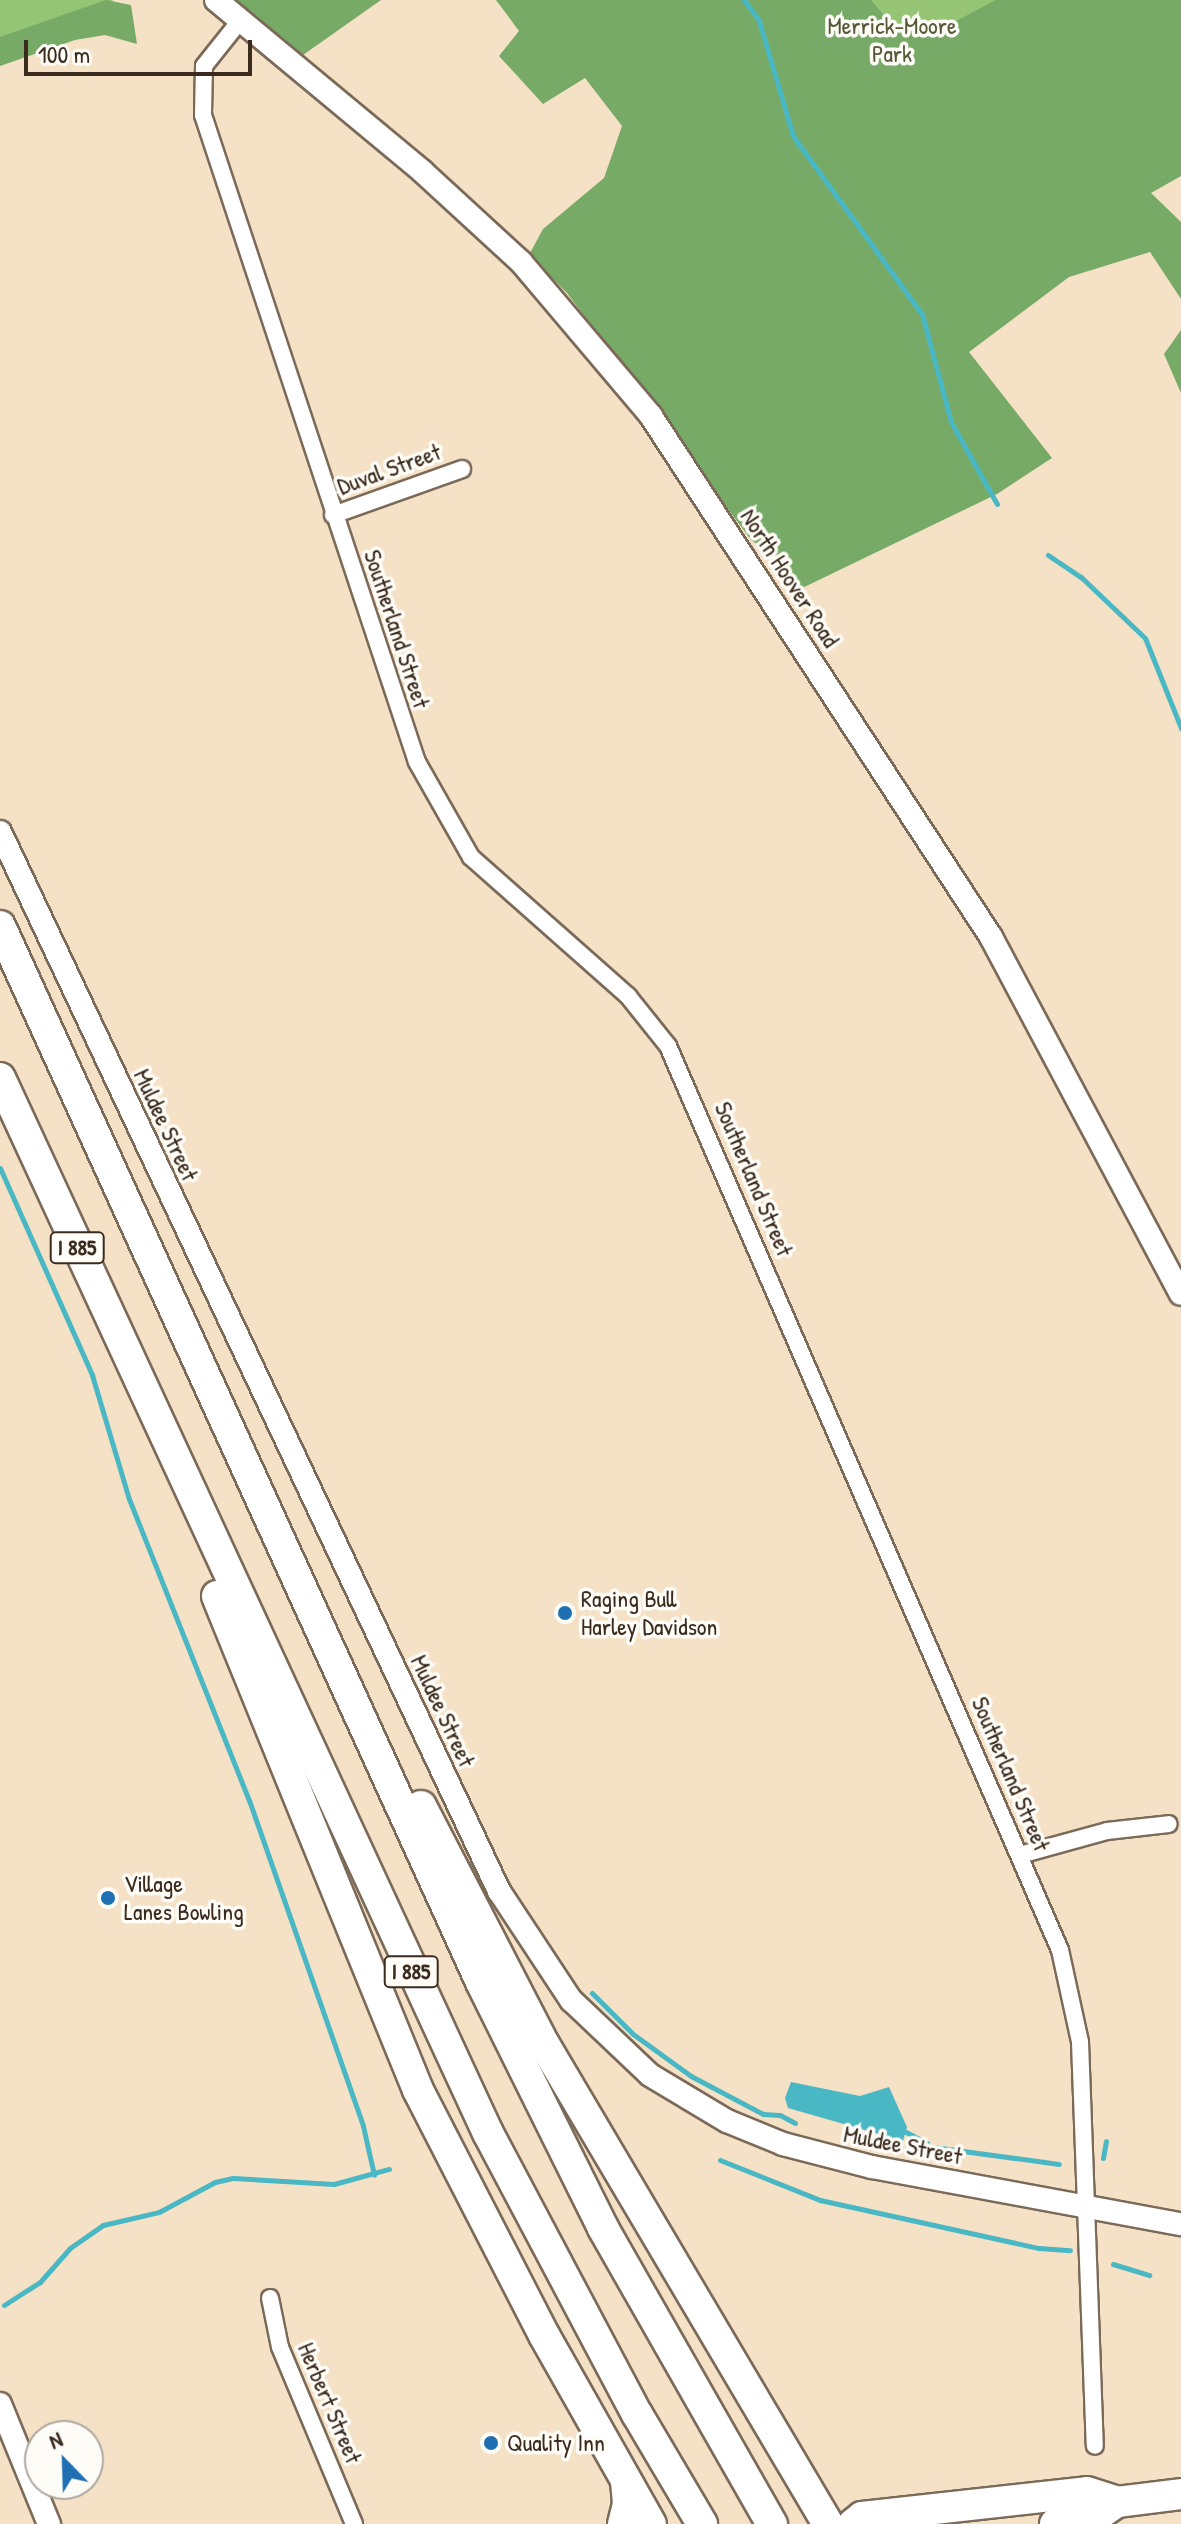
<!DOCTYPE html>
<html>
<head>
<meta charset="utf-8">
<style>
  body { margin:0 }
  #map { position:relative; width:1181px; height:2524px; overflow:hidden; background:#f5e1c6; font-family:"Patrick Hand",sans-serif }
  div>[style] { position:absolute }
  .green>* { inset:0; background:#94c474 }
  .forest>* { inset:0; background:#7a6 }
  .water>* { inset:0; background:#4ab8c4 }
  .stream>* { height:5px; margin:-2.5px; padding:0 2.5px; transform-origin:2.5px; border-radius:2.5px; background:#4ab8c4 }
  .roads { filter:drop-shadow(2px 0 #7c6a59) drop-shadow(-2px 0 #7c6a59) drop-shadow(0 2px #7c6a59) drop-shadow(0 -2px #7c6a59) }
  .street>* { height:16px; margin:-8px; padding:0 8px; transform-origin:8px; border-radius:8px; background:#fff }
  .secondary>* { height:22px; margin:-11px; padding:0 11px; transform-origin:11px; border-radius:11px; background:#fff }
  .highway>* { height:30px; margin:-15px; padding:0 15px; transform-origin:15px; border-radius:15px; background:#fff }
  .dots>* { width:22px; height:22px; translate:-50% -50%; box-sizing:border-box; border:4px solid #fdfcf7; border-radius:50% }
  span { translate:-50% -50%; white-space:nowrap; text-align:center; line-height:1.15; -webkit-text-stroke:7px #fdfcf7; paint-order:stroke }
  .shield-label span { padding:2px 6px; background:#fdfcf7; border:2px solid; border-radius:6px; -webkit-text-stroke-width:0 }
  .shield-label { font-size:22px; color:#3b2a1e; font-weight:700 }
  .park-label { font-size:24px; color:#565838 }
  .street-label { font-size:24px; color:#3b2a1e }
  .poi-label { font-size:24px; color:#3b2a1e }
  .left { translate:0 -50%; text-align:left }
  .north { position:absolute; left:24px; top:2420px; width:80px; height:80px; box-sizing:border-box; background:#fdfcf7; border:2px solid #afa8a0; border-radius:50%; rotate:337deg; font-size:22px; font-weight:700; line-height:32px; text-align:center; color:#3b2a1e }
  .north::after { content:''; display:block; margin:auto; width:28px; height:36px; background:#1f6fb2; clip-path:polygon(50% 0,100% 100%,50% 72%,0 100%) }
  .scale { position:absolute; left:24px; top:40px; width:228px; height:36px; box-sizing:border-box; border:4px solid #3b2a1e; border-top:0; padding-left:10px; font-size:24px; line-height:28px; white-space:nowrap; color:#3b2a1e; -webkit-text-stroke:6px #fdfcf7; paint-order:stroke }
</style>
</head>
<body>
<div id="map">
  <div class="green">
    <div style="clip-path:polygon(0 0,114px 0,0 41px)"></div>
    <div style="clip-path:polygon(767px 0,1107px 0,888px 84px)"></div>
  </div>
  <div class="forest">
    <div style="clip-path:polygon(106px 0,131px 5px,137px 44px,105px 35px,75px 40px,0 66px,0 37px)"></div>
    <div style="clip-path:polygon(232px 0,381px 0,303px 55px)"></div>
    <div style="clip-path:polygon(496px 0,871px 0,900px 34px,943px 28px,996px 0,1181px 0,1181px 176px,1151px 193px,1181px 222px,1181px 299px,1150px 252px,1069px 277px,969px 352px,1052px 458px,997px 494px,796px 591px,779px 558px,751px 540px,567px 293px,529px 255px,543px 229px,604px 178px,622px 126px,585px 78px,543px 104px,499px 56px,519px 31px)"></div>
    <div style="clip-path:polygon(1181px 330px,1181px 393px,1164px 354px)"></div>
  </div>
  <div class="water">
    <div style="clip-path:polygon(791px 2082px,860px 2096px,889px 2087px,907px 2127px,903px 2141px,788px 2108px,785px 2098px)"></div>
  </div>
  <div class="stream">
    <div style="left:744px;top:0;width:26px;rotate:54deg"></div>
    <div style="left:759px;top:21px;width:120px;rotate:73.5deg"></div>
    <div style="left:793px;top:136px;width:220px;rotate:54.1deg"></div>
    <div style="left:922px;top:314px;width:112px;rotate:75deg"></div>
    <div style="left:951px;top:422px;width:94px;rotate:60.7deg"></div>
    <div style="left:1048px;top:555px;width:40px;rotate:34deg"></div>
    <div style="left:1081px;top:577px;width:88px;rotate:43.6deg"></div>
    <div style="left:1145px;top:638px;width:97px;rotate:68.2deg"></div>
    <div style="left:0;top:1168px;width:227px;rotate:66deg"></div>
    <div style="left:92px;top:1375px;width:129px;rotate:73.4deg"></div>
    <div style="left:129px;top:1499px;width:324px;rotate:68.3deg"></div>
    <div style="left:249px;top:1800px;width:345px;rotate:70.7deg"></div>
    <div style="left:363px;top:2126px;width:50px;rotate:77.3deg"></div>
    <div style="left:592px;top:1993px;width:58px;rotate:45deg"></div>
    <div style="left:633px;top:2034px;width:72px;rotate:35.9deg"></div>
    <div style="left:691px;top:2076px;width:81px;rotate:27.8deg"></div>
    <div style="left:763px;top:2114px;width:17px;rotate:3deg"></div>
    <div style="left:780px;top:2115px;width:17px;rotate:28deg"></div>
    <div style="left:906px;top:2132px;width:24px;rotate:28deg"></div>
    <div style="left:926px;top:2146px;width:134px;rotate:7.7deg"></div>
    <div style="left:1103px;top:2158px;width:17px;rotate:-80deg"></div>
    <div style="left:720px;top:2160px;width:108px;rotate:21.8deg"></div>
    <div style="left:820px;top:2200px;width:224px;rotate:12.4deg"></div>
    <div style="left:1039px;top:2248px;width:31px;rotate:4deg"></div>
    <div style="left:1113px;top:2264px;width:38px;rotate:17deg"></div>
    <div style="left:4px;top:2305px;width:43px;rotate:-32.6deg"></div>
    <div style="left:40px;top:2282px;width:45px;rotate:-48.6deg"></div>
    <div style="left:70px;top:2248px;width:40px;rotate:-34.9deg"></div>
    <div style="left:103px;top:2225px;width:57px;rotate:-13.1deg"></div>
    <div style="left:159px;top:2212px;width:64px;rotate:-28.2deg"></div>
    <div style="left:215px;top:2182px;width:18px;rotate:-13deg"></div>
    <div style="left:233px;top:2178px;width:101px;rotate:3.4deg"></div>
    <div style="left:334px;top:2184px;width:57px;rotate:-15.3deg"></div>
  </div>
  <div class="roads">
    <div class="street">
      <div style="left:239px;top:22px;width:56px;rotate:128.5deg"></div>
      <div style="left:204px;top:66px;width:49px;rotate:91.2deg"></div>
      <div style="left:203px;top:115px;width:681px;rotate:71.7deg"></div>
      <div style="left:417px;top:762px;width:109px;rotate:60.4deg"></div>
      <div style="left:471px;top:857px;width:210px;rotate:41.5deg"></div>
      <div style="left:628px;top:996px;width:64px;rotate:51.3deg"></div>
      <div style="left:668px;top:1046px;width:985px;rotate:66.56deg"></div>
      <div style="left:1060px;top:1950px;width:94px;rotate:77.7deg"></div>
      <div style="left:1080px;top:2042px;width:404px;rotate:87.9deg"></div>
      <div style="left:333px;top:515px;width:137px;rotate:-19.6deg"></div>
      <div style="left:1020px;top:1855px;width:90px;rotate:-15.4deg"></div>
      <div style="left:1107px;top:1831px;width:62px;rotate:-6.4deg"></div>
      <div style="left:270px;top:2298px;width:50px;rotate:78.5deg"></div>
      <div style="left:280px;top:2347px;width:192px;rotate:67.3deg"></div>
    </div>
    <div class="secondary">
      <div style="left:216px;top:0;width:269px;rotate:39.7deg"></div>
      <div style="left:423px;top:172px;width:133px;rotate:42.6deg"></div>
      <div style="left:521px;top:262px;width:202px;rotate:49.8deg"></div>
      <div style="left:651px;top:416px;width:622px;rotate:56.87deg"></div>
      <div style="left:991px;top:937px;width:404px;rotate:62deg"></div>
      <div style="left:0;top:832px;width:1171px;rotate:64.77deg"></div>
      <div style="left:499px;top:1891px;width:131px;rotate:56.6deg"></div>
      <div style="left:571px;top:2000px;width:109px;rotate:43.5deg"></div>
      <div style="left:650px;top:2075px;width:90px;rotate:30.9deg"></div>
      <div style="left:727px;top:2121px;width:61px;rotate:22.3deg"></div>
      <div style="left:783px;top:2144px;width:92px;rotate:14.5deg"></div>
      <div style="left:872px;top:2167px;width:314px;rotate:10.5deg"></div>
      <div style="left:0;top:2404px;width:130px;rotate:67.8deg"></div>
    </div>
    <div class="highway">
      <div style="left:0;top:926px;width:1160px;rotate:65.51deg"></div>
      <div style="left:481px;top:1982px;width:275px;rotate:63.6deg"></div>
      <div style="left:603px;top:2228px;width:341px;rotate:60.3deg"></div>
      <div style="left:0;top:1078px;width:1162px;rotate:65.18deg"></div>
      <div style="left:488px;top:2133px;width:318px;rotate:62.1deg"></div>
      <div style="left:637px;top:2414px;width:128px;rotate:59.4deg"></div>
      <div style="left:217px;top:1596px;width:533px;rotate:67.86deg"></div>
      <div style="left:418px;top:2090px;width:276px;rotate:62.8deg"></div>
      <div style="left:544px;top:2335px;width:217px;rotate:60.5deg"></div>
      <div style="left:421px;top:1806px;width:268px;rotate:62.7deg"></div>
      <div style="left:544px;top:2044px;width:558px;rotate:59.39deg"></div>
      <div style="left:623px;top:2524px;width:21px;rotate:-76deg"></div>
      <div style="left:628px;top:2504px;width:23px;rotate:-95deg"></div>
      <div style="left:853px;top:2524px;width:11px;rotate:-38deg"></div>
      <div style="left:862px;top:2517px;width:226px;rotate:-6.3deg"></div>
      <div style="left:1087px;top:2492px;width:32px;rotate:18deg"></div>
      <div style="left:1055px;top:2524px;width:36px;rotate:-6deg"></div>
      <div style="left:1091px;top:2520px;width:32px;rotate:-35deg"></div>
      <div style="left:1117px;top:2502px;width:64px;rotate:-7.1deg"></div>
    </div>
  </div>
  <div class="dots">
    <div style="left:565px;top:1613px;background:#1f6fb2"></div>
    <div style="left:108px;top:1898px;background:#1f6fb2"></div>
    <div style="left:491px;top:2443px;background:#1f6fb2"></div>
  </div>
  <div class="shield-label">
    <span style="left:77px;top:1248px">I 885</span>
    <span style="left:411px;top:1972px">I 885</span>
  </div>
  <div class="park-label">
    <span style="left:892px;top:40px">Merrick-Moore<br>Park</span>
  </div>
  <div class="street-label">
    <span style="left:389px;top:469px;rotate:-20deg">Duval Street</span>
    <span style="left:790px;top:578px;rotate:57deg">North Hoover Road</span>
    <span style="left:397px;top:629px;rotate:72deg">Southerland Street</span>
    <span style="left:166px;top:1125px;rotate:65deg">Muldee Street</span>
    <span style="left:754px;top:1179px;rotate:67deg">Southerland Street</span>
    <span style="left:443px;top:1711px;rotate:65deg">Muldee Street</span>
    <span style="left:1011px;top:1774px;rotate:67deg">Southerland Street</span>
    <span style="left:903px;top:2145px;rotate:11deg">Muldee Street</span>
    <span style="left:330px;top:2403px;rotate:67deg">Herbert Street</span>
  </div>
  <div class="poi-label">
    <span class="left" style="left:581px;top:1613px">Raging Bull<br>Harley Davidson</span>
    <span class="left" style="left:124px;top:1898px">Village<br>Lanes Bowling</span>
    <span class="left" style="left:507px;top:2443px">Quality Inn</span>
  </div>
  <div class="north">N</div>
  <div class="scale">100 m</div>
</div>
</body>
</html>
